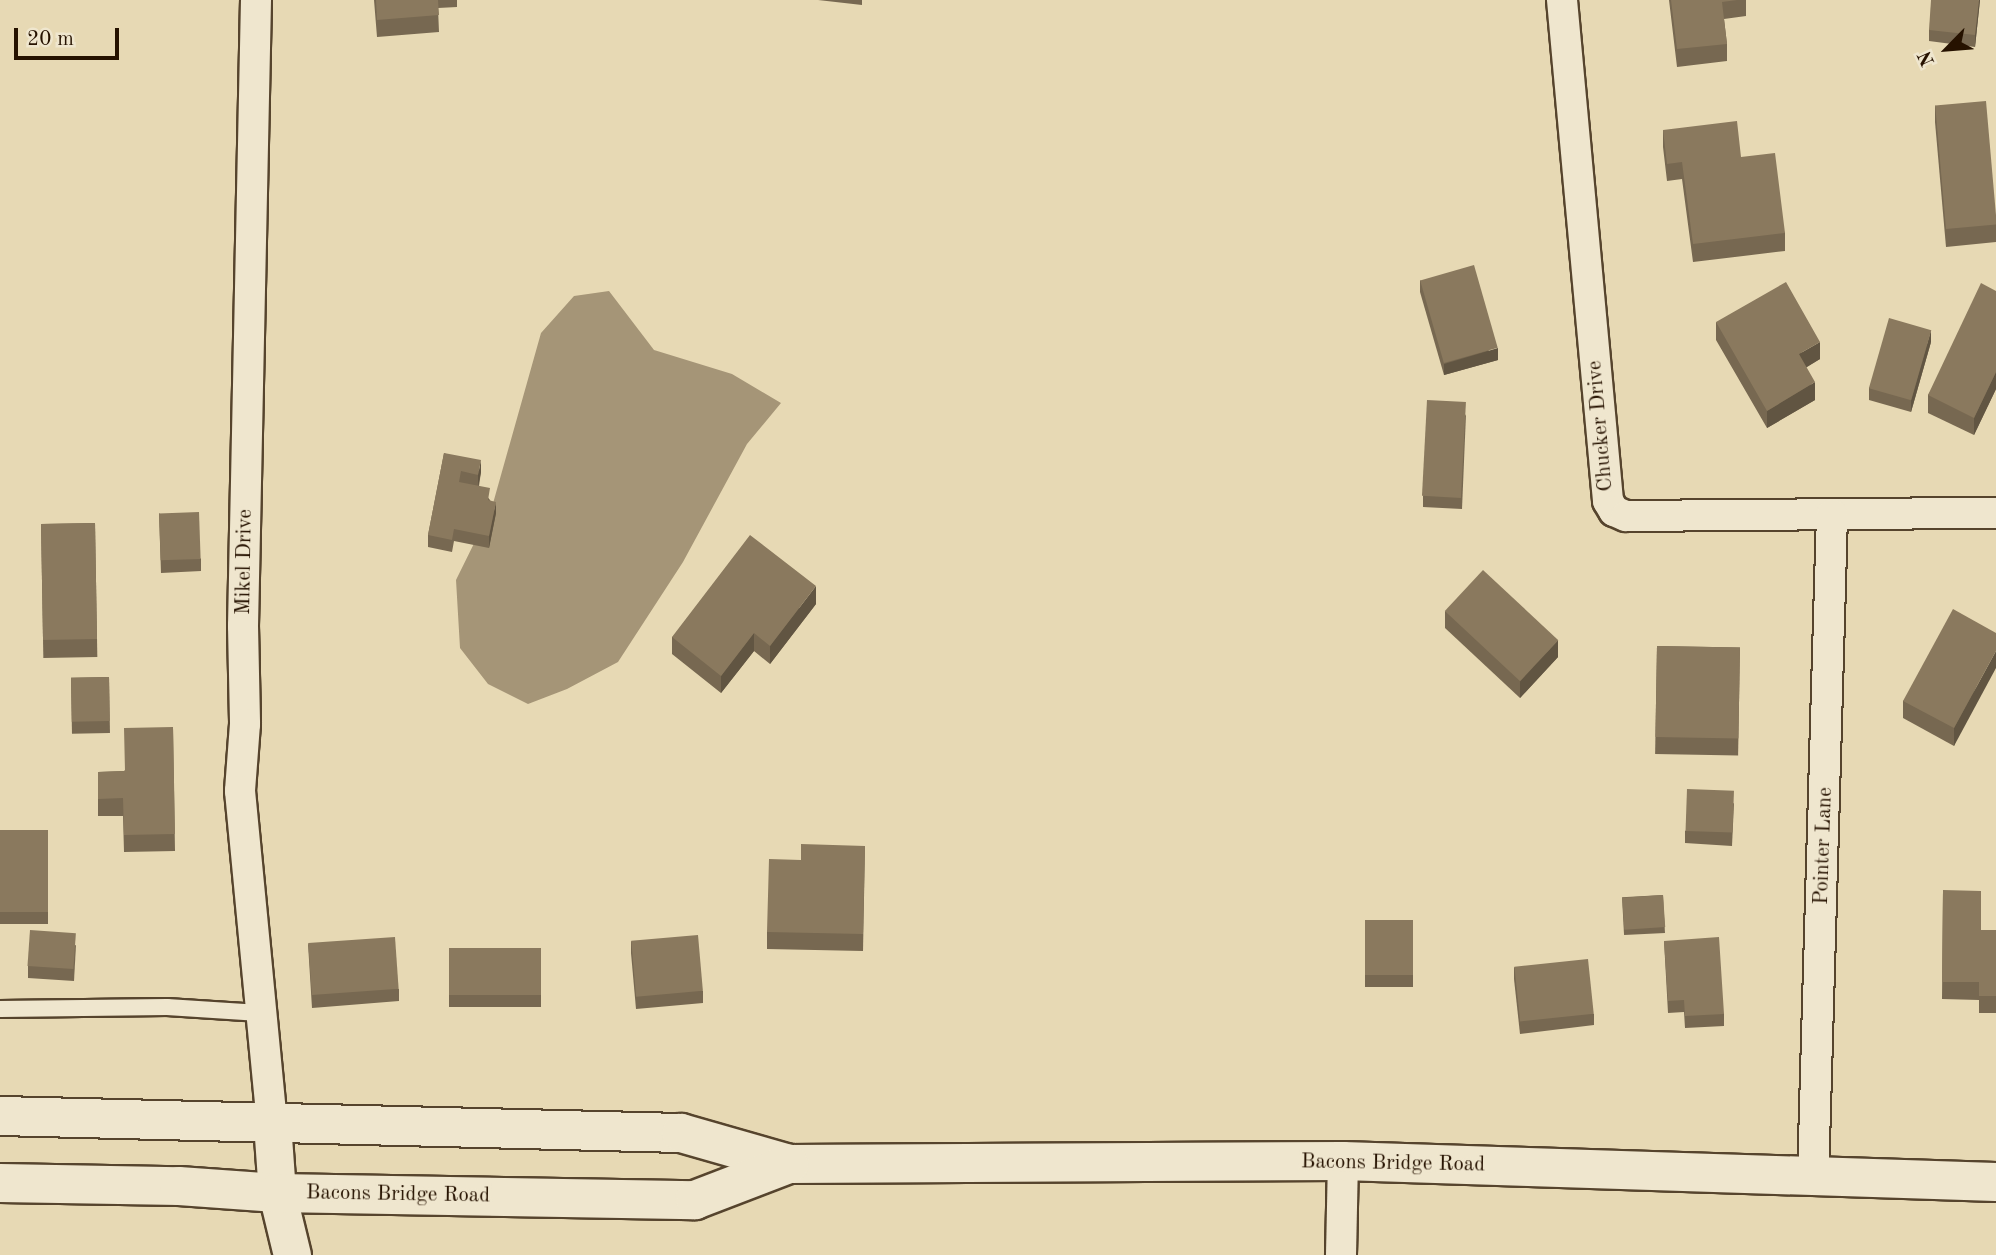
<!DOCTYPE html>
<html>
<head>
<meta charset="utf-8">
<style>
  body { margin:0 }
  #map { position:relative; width:1996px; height:1255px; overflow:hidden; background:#e7d9b4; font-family:"Old Standard TT",serif }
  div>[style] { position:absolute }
  .water>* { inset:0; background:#a59577 }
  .roads { filter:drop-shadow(2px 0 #56442d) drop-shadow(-2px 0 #56442d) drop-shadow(0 2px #56442d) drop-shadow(0 -2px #56442d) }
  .service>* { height:16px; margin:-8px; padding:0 8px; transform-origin:8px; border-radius:8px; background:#efe6ce }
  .minor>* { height:30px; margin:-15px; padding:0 15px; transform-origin:15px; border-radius:15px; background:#efe6ce }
  .tertiary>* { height:37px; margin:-18.5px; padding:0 18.5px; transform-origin:18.5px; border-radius:18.5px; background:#efe6ce }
  .secondary>* { height:38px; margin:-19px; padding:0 19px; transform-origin:19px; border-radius:19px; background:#efe6ce }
  .wall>* { inset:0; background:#776851; transform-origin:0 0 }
  .shaded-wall>* { inset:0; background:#615542 }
  .building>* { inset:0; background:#8a795e; transform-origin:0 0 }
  span { translate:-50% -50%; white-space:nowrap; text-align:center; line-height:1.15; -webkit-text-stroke:6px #efe6ce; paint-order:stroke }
  .street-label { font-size:21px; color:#261200 }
  .north { position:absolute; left:1912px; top:14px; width:70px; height:70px; -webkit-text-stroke:5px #efe6ce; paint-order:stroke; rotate:245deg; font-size:19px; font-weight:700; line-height:28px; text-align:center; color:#261200 }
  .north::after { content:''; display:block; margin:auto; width:24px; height:32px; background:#261200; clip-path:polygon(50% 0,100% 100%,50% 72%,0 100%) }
  .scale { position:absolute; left:14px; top:28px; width:105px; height:32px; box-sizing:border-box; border:4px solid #261200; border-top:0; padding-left:9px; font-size:21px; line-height:24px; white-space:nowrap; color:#261200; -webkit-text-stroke:5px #efe6ce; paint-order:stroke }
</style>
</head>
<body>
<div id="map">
  <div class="water">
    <div style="clip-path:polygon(609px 291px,654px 350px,732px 374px,781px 403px,747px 444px,683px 562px,618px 662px,567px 689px,528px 704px,488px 684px,460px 648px,456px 580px,492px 507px,541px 333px,574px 296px)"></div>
  </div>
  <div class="roads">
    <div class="service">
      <div style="left:0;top:1009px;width:167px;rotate:-0.7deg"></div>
      <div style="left:167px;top:1007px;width:93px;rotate:3.7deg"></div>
    </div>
    <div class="minor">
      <div style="left:256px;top:0;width:626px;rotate:91.19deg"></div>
      <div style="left:243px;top:626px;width:98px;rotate:88.8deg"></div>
      <div style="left:245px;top:724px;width:67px;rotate:94.3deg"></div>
      <div style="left:240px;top:791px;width:334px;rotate:84.5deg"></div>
      <div style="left:1562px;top:0;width:503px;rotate:84.75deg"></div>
      <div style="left:1608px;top:501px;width:12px;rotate:59deg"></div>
      <div style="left:1614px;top:511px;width:13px;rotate:23deg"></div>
      <div style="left:1626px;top:516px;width:370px;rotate:-0.5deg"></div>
      <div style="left:1813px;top:1178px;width:664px;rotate:-88.36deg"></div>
      <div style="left:1341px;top:1255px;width:94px;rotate:-88.8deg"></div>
    </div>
    <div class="tertiary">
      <div style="left:272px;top:1123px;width:70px;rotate:85.9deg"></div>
      <div style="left:277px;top:1193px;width:64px;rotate:76.4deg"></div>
    </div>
    <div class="secondary">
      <div style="left:0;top:1116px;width:681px;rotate:1.43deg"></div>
      <div style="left:681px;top:1133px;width:112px;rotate:16deg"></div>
      <div style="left:789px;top:1164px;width:554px;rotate:-0.31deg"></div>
      <div style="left:1343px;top:1161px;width:653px;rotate:1.84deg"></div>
      <div style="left:0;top:1183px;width:179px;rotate:1deg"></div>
      <div style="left:179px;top:1186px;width:98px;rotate:4.1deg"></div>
      <div style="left:277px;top:1193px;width:418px;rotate:1deg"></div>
      <div style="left:695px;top:1200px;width:101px;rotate:-21deg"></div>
    </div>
  </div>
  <div class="wall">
    <div style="clip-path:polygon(374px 0,457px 0,457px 7px,438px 8px,439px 32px,377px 37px)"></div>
    <div style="clip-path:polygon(818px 0,862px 0,862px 5px)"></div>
    <div style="clip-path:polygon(1669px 0,1746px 0,1746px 16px,1724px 19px,1727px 44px,1727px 61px,1677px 67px)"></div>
    <div style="clip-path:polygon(1980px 0,1975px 47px,1929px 41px,1929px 30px)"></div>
    <div style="clip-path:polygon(1935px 105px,1996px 217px,1996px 242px,1946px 247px,1935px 122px)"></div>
    <div style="clip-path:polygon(1663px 130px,1741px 157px,1785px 233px,1785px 251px,1693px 262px,1682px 179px,1667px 181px,1663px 147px)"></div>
    <div style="clip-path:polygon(1420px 280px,1498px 360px,1444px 375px,1420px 292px)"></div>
    <div style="clip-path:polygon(1996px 291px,1996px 389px,1974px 435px,1928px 413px,1928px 395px)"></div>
    <div style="clip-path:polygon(1716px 322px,1820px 359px,1806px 367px,1815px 400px,1767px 428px,1716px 340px)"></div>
    <div style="clip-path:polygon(1931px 342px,1911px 412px,1869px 400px,1869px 388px)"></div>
    <div style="clip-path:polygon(1466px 414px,1462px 509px,1423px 507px,1423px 496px)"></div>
    <div style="clip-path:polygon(444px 453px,481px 472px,479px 486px,490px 500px,496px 513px,489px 548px,454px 541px,452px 552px,428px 547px,428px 535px)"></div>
    <div style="clip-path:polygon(159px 513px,201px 559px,201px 571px,161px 573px)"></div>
    <div style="left:95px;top:523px;width:134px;height:54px;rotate:89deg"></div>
    <div style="clip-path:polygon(816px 604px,770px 664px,754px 651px,721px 693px,672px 654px,672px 637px)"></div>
    <div style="clip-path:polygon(1445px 611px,1558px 657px,1520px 698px,1445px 628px)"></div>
    <div style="clip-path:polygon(1996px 633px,1954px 746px,1903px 718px,1903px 701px)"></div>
    <div style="left:1657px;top:646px;width:83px;height:108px;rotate:1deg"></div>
    <div style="left:109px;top:677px;width:56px;height:38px;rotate:89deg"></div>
    <div style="clip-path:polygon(173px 727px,175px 851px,124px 852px,123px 816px,98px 816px,98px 772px,124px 771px)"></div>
    <div style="clip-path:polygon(1734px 803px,1732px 846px,1685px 843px,1685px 831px)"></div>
    <div style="left:48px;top:830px;width:94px;height:48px;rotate:90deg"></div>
    <div style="clip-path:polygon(865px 846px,863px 951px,767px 949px,767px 932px,801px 860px)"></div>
    <div style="clip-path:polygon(1943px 890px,1981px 930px,1996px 930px,1996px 1013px,1979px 1013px,1979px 1000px,1942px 999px)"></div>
    <div style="left:1663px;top:895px;width:38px;height:41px;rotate:87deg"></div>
    <div style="left:1365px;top:920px;width:48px;height:67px"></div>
    <div style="clip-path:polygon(631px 941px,703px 991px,703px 1003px,636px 1009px,631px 953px)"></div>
    <div style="clip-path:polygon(1664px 941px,1724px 1014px,1724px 1026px,1685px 1028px,1684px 1012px,1668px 1013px)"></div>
    <div style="clip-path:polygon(308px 944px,399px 989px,399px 1001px,312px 1008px)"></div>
    <div style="clip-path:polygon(76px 945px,74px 981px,28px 978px,28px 966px)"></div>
    <div style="left:449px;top:948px;width:92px;height:59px"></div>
    <div style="clip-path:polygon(1514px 967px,1594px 1014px,1594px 1025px,1520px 1034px,1514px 979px)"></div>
  </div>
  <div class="shaded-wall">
    <div style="clip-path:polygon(1979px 0,1980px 0,1975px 47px,1975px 35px)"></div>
    <div style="clip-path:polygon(1931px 330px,1931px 342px,1911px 412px,1911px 400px)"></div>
    <div style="clip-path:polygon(1820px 342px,1820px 359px,1799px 372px,1799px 354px)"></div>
    <div style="clip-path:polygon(1498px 348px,1498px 360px,1444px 375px,1444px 364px)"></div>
    <div style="clip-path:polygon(1996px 372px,1996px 389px,1974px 435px,1974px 418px)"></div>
    <div style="clip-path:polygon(1815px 382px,1815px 400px,1767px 428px,1767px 411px)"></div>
    <div style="clip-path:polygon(481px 460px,481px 472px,478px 487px,478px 475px)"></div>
    <div style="clip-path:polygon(496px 502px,496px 513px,489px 548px,489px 536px)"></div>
    <div style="clip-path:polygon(816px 586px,816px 604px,770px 664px,770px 646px)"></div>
    <div style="clip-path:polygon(754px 633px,754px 651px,721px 693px,721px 676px)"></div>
    <div style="clip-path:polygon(1558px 640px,1558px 657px,1520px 698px,1520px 680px)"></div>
    <div style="clip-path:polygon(1996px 651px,1996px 668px,1954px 746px,1954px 728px)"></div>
  </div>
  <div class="building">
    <div style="clip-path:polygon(376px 0,438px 0,439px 15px,377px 20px)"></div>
    <div style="clip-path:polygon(1671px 0,1737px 0,1722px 2px,1727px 44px,1677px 49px)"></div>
    <div style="clip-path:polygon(1931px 0,1979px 0,1975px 35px,1929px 30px)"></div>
    <div style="left:1986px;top:101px;width:124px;height:51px;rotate:85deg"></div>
    <div style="clip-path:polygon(1737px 121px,1741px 157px,1775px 153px,1785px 233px,1693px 244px,1682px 162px,1667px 164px,1663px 130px)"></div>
    <div style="left:1474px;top:265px;width:86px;height:56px;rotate:74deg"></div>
    <div style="clip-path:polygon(1786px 282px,1820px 342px,1799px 354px,1815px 382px,1767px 411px,1716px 322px)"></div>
    <div style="clip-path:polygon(1981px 283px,1996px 291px,1996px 372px,1974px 418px,1928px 395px)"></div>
    <div style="left:1889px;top:318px;width:44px;height:73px;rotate:16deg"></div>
    <div style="left:1427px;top:400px;width:39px;height:96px;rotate:3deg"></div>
    <div style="clip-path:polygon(444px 453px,481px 460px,478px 475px,461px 471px,459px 482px,490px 488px,488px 500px,496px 502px,489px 536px,454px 529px,452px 540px,428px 535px)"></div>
    <div style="left:199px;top:512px;width:47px;height:40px;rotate:88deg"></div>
    <div style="left:95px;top:523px;width:116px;height:54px;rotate:89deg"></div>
    <div style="clip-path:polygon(750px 535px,816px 586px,770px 646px,754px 633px,721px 676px,672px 637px)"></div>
    <div style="left:1483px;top:570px;width:103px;height:56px;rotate:43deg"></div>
    <div style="clip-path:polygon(1953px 609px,1996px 633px,1996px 651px,1954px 728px,1903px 701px)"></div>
    <div style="left:1657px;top:646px;width:83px;height:91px;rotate:1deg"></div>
    <div style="left:109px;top:677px;width:44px;height:38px;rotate:89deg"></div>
    <div style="clip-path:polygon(173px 727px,175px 834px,124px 835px,123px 798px,98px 799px,98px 772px,125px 771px,124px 728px)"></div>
    <div style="left:1687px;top:789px;width:47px;height:42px;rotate:2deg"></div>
    <div style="left:48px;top:830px;width:82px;height:48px;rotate:90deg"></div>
    <div style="clip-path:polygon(801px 844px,865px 846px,863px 934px,767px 932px,769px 859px,801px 860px)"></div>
    <div style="clip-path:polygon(1943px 890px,1981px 891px,1981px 930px,1996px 930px,1996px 996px,1979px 996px,1979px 982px,1942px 982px)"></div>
    <div style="left:1663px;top:895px;width:32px;height:41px;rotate:86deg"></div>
    <div style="left:1365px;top:920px;width:48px;height:55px"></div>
    <div style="left:30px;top:930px;width:46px;height:36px;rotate:4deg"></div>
    <div style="left:698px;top:935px;width:56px;height:67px;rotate:85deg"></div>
    <div style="left:395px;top:937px;width:52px;height:87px;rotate:86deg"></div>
    <div style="clip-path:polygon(1719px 937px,1724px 1014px,1685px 1016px,1684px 1000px,1668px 1001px,1664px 941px)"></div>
    <div style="left:449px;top:948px;width:92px;height:47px"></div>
    <div style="left:1588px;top:959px;width:55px;height:74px;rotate:84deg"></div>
  </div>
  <div class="street-label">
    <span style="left:1601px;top:426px;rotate:-95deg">Chucker Drive</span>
    <span style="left:245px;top:562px;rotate:-89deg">Mikel Drive</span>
    <span style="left:1824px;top:846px;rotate:-88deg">Pointer Lane</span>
    <span style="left:1393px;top:1164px;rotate:1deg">Bacons Bridge Road</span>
    <span style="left:398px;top:1195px;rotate:1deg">Bacons Bridge Road</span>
  </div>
  <div class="north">N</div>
  <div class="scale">20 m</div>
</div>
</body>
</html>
